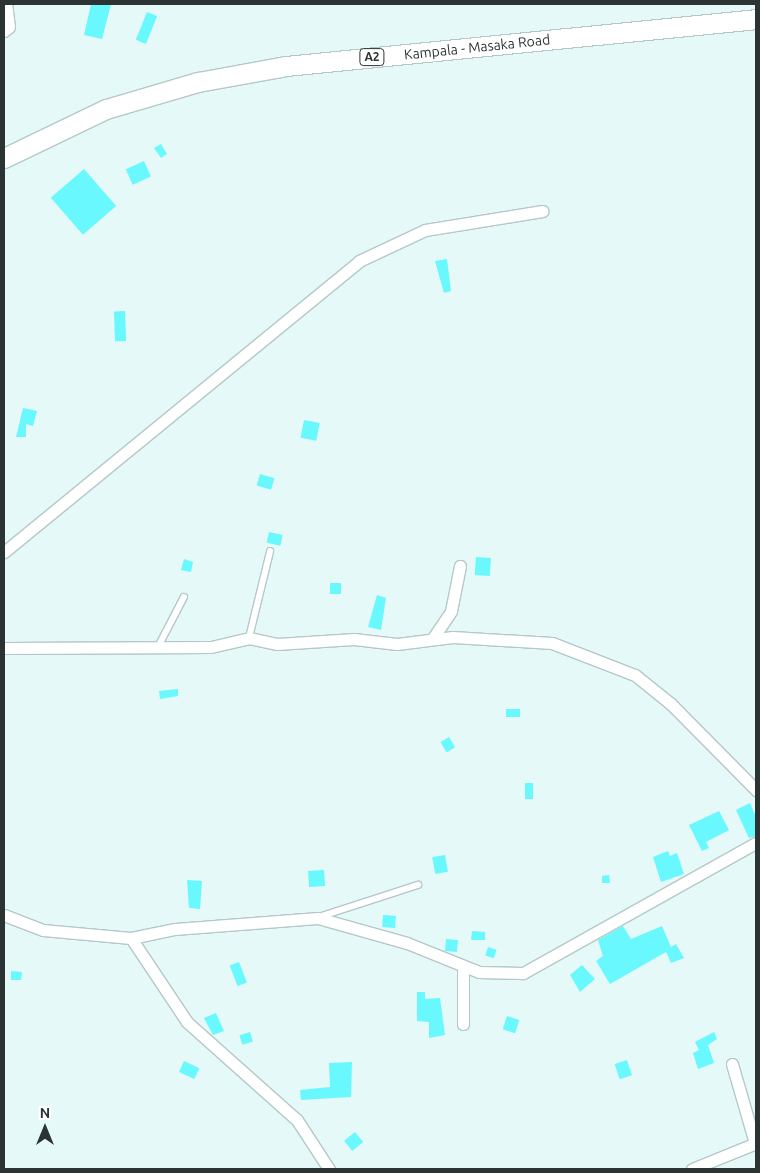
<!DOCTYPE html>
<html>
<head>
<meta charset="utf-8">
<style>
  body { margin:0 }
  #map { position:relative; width:760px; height:1173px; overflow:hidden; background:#e5f9f9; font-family:Ubuntu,sans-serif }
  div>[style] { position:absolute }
  .building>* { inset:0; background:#69f8fd; transform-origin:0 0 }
  .roads { filter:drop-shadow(1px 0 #b5c8c8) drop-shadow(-1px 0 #b5c8c8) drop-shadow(0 1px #b5c8c8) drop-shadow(0 -1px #b5c8c8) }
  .service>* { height:5.5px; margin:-2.75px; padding:0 2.75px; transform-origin:2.75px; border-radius:2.75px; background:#fff }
  .minor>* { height:11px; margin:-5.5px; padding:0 5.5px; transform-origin:5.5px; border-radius:5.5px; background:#fff }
  .primary>* { height:19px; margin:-9.5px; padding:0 9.5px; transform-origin:9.5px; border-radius:9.5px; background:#fff }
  span { translate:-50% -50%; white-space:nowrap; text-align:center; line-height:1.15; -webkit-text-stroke:4px #fff; paint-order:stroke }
  .shield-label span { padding:1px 4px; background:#fff; border:1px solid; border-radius:4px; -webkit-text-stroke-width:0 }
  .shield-label { font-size:12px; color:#2b3333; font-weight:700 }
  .street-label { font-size:14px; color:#2b3333 }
  .frame { position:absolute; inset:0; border:5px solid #2b3333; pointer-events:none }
  .north { position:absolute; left:20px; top:1103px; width:50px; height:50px; -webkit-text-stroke:4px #fff; paint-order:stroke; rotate:0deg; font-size:14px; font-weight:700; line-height:20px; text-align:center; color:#2b3333 }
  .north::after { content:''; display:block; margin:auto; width:18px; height:22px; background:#2b3333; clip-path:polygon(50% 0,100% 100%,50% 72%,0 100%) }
</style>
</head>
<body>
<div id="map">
  <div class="building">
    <div style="clip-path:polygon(91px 4px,111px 4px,102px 39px,84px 35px)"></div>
    <div style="left:147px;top:12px;width:11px;height:30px;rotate:22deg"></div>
    <div style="clip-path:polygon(161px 144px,167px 154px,161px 158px,154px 148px)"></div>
    <div style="left:144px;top:161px;width:17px;height:20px;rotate:66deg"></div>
    <div style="left:84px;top:169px;width:49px;height:44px;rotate:49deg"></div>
    <div style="clip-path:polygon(447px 259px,451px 291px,444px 293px,435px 261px)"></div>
    <div style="left:125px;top:311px;width:30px;height:11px;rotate:88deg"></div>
    <div style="clip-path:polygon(23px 408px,37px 411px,33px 426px,26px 424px,26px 437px,16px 437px)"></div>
    <div style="left:304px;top:420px;width:16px;height:18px;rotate:11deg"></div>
    <div style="left:260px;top:474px;width:15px;height:12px;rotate:16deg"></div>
    <div style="left:269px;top:532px;width:14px;height:11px;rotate:12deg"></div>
    <div style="left:476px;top:557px;width:15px;height:18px;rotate:4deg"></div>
    <div style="clip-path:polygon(184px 559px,193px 562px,191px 572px,181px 570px)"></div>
    <div style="left:330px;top:583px;width:11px;height:11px"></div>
    <div style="clip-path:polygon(377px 595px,386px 598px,381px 630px,368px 627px)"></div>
    <div style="clip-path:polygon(178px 689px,178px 696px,160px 699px,159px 691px)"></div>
    <div style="left:520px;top:709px;width:8px;height:14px;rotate:90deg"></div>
    <div style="left:449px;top:737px;width:12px;height:10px;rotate:59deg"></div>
    <div style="left:525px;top:783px;width:8px;height:16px"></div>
    <div style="clip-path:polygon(750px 803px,756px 817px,756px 836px,749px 838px,736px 810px)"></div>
    <div style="clip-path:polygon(719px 811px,729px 830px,706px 842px,709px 848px,702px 851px,689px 825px)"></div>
    <div style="clip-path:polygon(668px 851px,670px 856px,677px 853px,684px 874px,661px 882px,653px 857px)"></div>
    <div style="left:445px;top:855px;width:17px;height:13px;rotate:80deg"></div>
    <div style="left:324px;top:870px;width:16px;height:16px;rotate:86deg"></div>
    <div style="clip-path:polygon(609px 875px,610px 883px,602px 883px,602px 876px)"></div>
    <div style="clip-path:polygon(187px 880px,202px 881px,200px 909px,189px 908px)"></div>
    <div style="left:383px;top:915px;width:13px;height:12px;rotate:4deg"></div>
    <div style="clip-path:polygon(623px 926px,631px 939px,662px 926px,671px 947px,676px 944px,684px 958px,671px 963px,666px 952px,610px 984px,596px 961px,603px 956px,598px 940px)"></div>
    <div style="clip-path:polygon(472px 931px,485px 932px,485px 940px,471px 940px)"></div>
    <div style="left:446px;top:939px;width:12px;height:12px;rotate:5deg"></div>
    <div style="left:488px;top:947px;width:9px;height:9px;rotate:18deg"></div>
    <div style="left:239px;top:962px;width:22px;height:10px;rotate:69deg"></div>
    <div style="clip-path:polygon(582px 965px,595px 979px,580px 992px,570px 975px)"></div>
    <div style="clip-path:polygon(11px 971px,22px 972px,21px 980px,11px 980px)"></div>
    <div style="clip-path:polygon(417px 992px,425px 992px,425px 999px,440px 998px,445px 1035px,429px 1038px,429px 1022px,417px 1021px)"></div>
    <div style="clip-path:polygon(216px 1013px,224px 1031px,213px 1035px,204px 1018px)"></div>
    <div style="left:507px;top:1016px;width:13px;height:14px;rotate:18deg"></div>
    <div style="left:250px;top:1032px;width:10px;height:11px;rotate:73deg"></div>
    <div style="clip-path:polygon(714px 1032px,717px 1039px,708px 1045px,714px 1063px,698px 1069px,693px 1053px,699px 1050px,695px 1042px)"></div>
    <div style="left:627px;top:1060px;width:16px;height:13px;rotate:72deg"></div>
    <div style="left:184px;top:1061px;width:17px;height:12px;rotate:25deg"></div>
    <div style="clip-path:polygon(352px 1062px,351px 1097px,301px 1100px,300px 1090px,330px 1087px,329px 1063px)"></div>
    <div style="left:355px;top:1132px;width:13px;height:14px;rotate:51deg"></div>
  </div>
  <div class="roads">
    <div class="service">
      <div style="left:249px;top:638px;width:89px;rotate:-76.3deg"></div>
      <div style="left:158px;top:647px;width:56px;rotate:-62.5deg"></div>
      <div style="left:322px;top:916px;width:101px;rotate:-17.9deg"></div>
    </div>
    <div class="minor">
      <div style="left:4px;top:31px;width:6px;rotate:-39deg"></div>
      <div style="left:9px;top:27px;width:23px;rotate:-97deg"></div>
      <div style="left:4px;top:552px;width:459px;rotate:-39.3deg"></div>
      <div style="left:359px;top:261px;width:73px;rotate:-25.2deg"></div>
      <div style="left:425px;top:230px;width:119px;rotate:-9.2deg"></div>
      <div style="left:433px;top:638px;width:32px;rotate:-56deg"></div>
      <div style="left:451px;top:611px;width:46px;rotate:-78.7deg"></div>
      <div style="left:4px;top:648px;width:207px;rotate:-0.3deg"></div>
      <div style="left:211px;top:647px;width:39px;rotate:-13deg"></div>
      <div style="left:249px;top:638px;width:29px;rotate:12deg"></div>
      <div style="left:277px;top:644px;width:77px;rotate:-3.7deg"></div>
      <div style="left:354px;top:639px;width:43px;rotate:6.6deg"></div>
      <div style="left:397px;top:644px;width:56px;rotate:-7.1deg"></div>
      <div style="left:453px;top:637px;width:99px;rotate:3.5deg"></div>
      <div style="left:552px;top:643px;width:89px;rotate:21.1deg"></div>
      <div style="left:635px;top:675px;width:46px;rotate:38.9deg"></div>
      <div style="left:671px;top:704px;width:121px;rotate:45.3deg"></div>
      <div style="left:4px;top:915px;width:42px;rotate:21deg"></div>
      <div style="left:43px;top:930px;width:88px;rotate:5.2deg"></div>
      <div style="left:131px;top:938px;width:101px;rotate:56.3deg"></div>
      <div style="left:187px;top:1022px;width:147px;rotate:41.7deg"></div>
      <div style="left:297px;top:1120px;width:59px;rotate:56.9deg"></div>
      <div style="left:131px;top:938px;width:45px;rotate:-11.6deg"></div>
      <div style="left:175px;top:929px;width:143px;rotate:-4.4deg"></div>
      <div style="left:318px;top:918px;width:92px;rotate:15.7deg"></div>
      <div style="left:407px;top:943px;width:78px;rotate:21.9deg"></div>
      <div style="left:479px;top:972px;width:44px;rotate:1.3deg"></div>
      <div style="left:523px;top:973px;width:267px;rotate:-29.2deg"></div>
      <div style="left:463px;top:967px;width:57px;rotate:90deg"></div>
      <div style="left:732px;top:1064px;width:82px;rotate:73.8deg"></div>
      <div style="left:692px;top:1169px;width:69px;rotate:-22.1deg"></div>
    </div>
    <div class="primary">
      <div style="left:4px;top:158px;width:113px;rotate:-25.7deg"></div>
      <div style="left:106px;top:109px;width:96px;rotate:-16.4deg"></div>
      <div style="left:198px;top:82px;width:89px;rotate:-10.3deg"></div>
      <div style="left:286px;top:66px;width:472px;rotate:-5.7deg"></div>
    </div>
  </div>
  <div class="shield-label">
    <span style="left:372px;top:57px">A2</span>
  </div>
  <div class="street-label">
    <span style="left:477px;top:47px;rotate:-6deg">Kampala - Masaka Road</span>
  </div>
  <div class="frame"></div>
  <div class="north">N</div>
</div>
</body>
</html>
